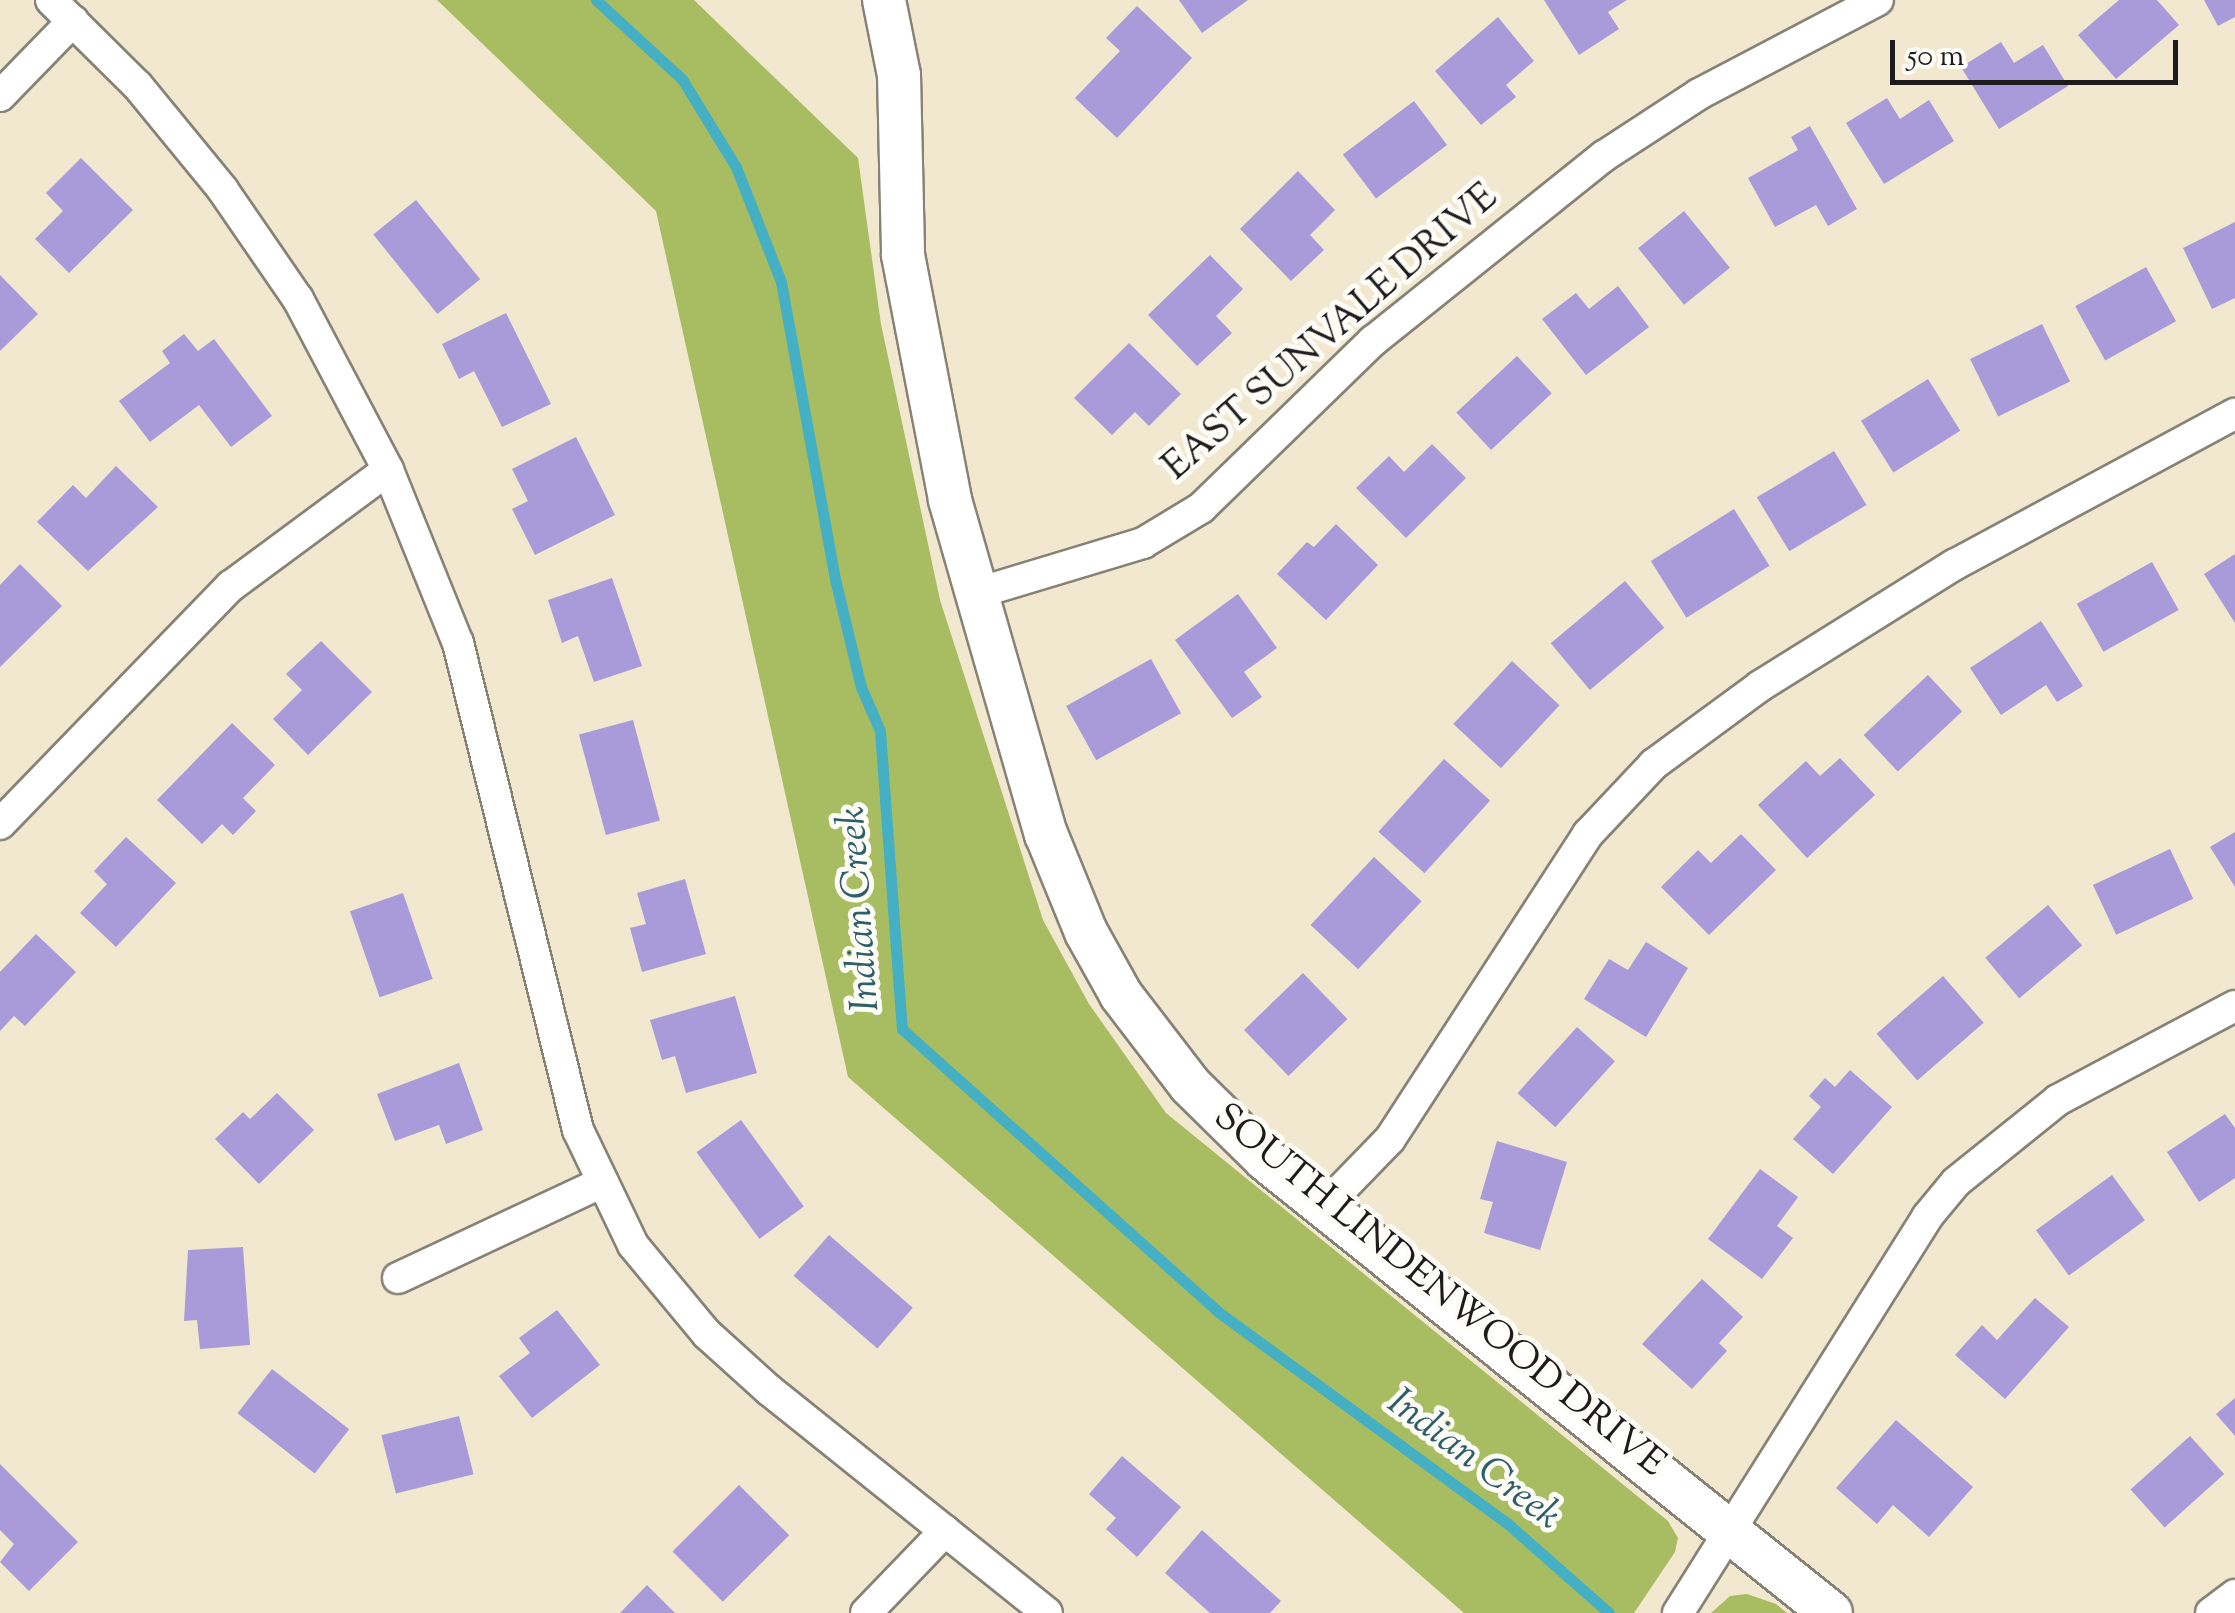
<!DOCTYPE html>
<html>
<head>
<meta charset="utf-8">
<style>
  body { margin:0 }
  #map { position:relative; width:2235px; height:1613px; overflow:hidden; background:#f2e8d0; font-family:"Sorts Mill Goudy",serif }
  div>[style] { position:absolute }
  .green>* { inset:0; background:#a8bd62 }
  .stream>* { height:11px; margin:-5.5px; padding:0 5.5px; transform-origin:5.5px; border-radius:5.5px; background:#45afc4 }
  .building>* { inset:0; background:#a99ada; transform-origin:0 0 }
  .roads { filter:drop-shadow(2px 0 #878276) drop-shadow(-2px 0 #878276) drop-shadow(0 2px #878276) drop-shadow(0 -2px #878276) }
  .street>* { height:30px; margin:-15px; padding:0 15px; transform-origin:15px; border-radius:15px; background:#fff }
  .secondary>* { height:42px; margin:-21px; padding:0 21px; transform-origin:21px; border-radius:21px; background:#fff }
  span { translate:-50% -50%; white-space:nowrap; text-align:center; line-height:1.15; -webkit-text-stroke:10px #fdfcf7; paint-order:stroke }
  .street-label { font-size:38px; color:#1c1c1c }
  .water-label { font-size:40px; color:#2e5e68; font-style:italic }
  .scale { position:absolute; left:1890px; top:40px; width:288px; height:45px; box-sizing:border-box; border:5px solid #1c1c1c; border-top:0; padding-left:12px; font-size:30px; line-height:35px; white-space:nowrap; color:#1c1c1c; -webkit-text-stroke:8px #fdfcf7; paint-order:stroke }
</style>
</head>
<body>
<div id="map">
  <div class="green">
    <div style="clip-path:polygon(437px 0,694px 0,858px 158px,881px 324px,940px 600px,1043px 920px,1089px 1004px,1166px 1113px,1668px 1521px,1678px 1538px,1675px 1552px,1634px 1613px,1464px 1613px,848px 1077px,656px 211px)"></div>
    <div style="clip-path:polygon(1747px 1594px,1776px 1604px,1787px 1613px,1711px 1613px,1730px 1596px)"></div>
  </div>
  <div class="stream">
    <div style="left:596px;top:0;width:117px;rotate:42.6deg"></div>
    <div style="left:682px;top:79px;width:103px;rotate:58.5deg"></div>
    <div style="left:736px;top:167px;width:123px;rotate:68.6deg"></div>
    <div style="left:781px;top:282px;width:302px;rotate:79.7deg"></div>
    <div style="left:835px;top:579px;width:111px;rotate:76.5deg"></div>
    <div style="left:861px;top:687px;width:48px;rotate:66.6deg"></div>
    <div style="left:880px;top:731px;width:299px;rotate:85.8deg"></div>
    <div style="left:902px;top:1029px;width:423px;rotate:41.8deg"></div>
    <div style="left:1217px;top:1311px;width:359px;rotate:36.2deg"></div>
    <div style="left:1507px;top:1523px;width:136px;rotate:41.4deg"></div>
  </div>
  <div class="building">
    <div style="clip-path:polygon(1179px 0,1248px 0,1202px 33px)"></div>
    <div style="clip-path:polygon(1544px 0,1627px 0,1608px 12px,1619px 29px,1579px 55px)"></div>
    <div style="clip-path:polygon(2119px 0,2157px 0,2179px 25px,2116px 79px,2078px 35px)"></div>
    <div style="clip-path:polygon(2204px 0,2235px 0,2235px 17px,2218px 26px)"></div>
    <div style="clip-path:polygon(1137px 6px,1192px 58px,1117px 138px,1075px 98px,1120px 51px,1106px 38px)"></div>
    <div style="clip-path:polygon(1498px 17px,1534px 61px,1506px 85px,1516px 97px,1481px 125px,1435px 71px)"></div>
    <div style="clip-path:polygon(2001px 42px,2014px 63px,2043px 45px,2068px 86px,1999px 129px,1961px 67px)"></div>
    <div style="clip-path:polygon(1887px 98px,1900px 119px,1929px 100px,1954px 141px,1884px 184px,1846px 123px)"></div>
    <div style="left:1414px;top:101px;width:55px;height:89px;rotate:53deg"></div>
    <div style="clip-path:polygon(1810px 126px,1857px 209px,1828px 226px,1816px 205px,1775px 227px,1748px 178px,1798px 150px,1791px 137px)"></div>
    <div style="clip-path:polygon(81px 158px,133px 210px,69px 273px,35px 239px,63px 211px,46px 193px)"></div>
    <div style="clip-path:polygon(1298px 171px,1335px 210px,1310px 235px,1324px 250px,1291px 281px,1240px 229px)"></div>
    <div style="left:416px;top:200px;width:102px;height:55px;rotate:51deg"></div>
    <div style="left:1684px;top:211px;width:73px;height:59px;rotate:51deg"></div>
    <div style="clip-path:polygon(2235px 222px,2235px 298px,2212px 309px,2183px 248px)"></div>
    <div style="clip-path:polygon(1210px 255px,1243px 289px,1216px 316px,1232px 333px,1197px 366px,1148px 315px)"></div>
    <div style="left:2146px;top:267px;width:62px;height:81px;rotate:61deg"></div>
    <div style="clip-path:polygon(0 275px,38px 314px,0 351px)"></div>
    <div style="clip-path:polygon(1618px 286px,1649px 327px,1586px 375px,1542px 319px,1576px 293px,1589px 309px)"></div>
    <div style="clip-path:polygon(506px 313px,551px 404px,502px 427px,474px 371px,459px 379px,442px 344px)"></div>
    <div style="left:2042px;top:324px;width:64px;height:80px;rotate:64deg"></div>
    <div style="clip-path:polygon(184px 334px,198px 351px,214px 339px,272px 416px,231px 447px,199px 405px,150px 442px,119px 401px,170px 363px,162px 351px)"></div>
    <div style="clip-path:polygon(1129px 343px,1181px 394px,1149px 426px,1135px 412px,1112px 435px,1074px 398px)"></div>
    <div style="left:1517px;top:356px;width:51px;height:83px;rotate:47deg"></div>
    <div style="left:1928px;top:379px;width:61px;height:79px;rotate:58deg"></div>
    <div style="clip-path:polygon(576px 437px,615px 515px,535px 555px,512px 509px,528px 501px,512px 469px)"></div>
    <div style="clip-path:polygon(1432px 444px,1466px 478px,1406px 538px,1356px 488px,1389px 456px,1404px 472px)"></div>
    <div style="left:1834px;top:451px;width:63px;height:90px;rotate:59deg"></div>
    <div style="clip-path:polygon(116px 466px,158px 507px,88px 571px,37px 522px,73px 485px,86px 498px)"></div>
    <div style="left:1734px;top:509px;width:67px;height:98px;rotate:58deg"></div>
    <div style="clip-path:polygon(1336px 524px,1378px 565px,1326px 620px,1277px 574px,1307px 542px,1314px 547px)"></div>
    <div style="clip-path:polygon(2235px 554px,2235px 623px,2204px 574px)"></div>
    <div style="left:2152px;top:562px;width:55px;height:86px;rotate:61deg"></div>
    <div style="clip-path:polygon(20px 564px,62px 606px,0 667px,0 585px)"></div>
    <div style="clip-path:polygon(612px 578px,642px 666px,594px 682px,578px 636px,562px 643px,548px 600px)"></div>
    <div style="left:1625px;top:581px;width:61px;height:97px;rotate:50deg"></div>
    <div style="clip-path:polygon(1238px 594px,1277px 648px,1244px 672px,1262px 697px,1232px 718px,1175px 640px)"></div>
    <div style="clip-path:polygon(2041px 621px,2083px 686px,2057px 702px,2046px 685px,2001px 715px,1970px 668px)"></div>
    <div style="clip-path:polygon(321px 641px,372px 692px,308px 755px,273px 719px,302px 690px,286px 674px)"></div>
    <div style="left:1151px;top:659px;width:62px;height:97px;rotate:61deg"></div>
    <div style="left:1512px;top:661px;width:65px;height:86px;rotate:43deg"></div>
    <div style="left:1928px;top:675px;width:50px;height:88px;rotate:47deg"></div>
    <div style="left:633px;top:720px;width:104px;height:56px;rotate:75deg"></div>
    <div style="clip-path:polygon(232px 723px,275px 765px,243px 798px,256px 811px,233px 835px,222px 824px,202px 844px,157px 800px)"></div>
    <div style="clip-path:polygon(1840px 758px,1875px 795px,1807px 858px,1758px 805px,1806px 761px,1820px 776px)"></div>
    <div style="left:1444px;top:759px;width:62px;height:98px;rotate:42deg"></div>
    <div style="clip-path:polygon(2235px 832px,2235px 887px,2210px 847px)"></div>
    <div style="clip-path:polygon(1741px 834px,1776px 870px,1709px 935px,1661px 887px,1698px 850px,1711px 863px)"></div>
    <div style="clip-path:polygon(126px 837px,176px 883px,116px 947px,80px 913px,107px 884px,94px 871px)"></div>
    <div style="left:2170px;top:849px;width:55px;height:85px;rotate:65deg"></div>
    <div style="left:1374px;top:857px;width:65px;height:93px;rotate:43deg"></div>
    <div style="clip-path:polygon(685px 879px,706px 954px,642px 972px,630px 928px,646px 924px,637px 893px)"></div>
    <div style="left:403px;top:893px;width:91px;height:56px;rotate:71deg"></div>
    <div style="left:2048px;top:905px;width:53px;height:82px;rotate:50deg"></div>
    <div style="clip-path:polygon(36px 934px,76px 972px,25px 1026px,14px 1016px,0 1031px,0 972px)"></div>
    <div style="clip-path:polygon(1646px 942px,1688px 968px,1646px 1037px,1584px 999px,1609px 959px,1628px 970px)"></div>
    <div style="left:1303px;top:973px;width:64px;height:82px;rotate:46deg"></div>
    <div style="left:1943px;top:976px;width:62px;height:88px;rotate:49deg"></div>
    <div style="clip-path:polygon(735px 996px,757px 1073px,686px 1093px,675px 1056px,662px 1060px,650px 1020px)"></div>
    <div style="left:1577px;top:1027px;width:51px;height:89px;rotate:42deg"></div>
    <div style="clip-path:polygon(459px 1063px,483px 1130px,446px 1144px,439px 1125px,395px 1141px,377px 1094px)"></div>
    <div style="clip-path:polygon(1850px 1070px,1892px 1107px,1833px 1174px,1793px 1139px,1821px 1107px,1809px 1096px,1825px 1078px,1835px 1087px)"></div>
    <div style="clip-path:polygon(277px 1093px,314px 1130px,259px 1184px,215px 1139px,243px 1112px,250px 1119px)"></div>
    <div style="clip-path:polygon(2225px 1114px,2235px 1128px,2235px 1178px,2199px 1202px,2167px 1152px)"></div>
    <div style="left:741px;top:1120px;width:107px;height:55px;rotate:54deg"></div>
    <div style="clip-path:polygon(1497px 1141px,1567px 1162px,1540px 1250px,1484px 1233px,1493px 1202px,1480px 1199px)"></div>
    <div style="clip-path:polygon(1760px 1169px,1798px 1197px,1777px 1226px,1793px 1238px,1762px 1279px,1708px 1239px)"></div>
    <div style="left:2112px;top:1175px;width:56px;height:94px;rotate:54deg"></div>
    <div style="left:829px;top:1235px;width:111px;height:54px;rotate:41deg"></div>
    <div style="clip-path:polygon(243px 1247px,250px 1345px,200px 1349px,197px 1320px,184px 1321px,188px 1250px)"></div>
    <div style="clip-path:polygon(1702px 1279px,1743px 1317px,1719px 1343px,1727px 1351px,1692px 1389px,1642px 1344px)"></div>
    <div style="clip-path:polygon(2035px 1298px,2069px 1327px,2005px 1399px,1955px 1355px,1982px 1325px,1997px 1340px)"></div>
    <div style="clip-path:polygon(557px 1310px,600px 1365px,532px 1418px,499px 1376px,530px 1353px,519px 1338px)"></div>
    <div style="left:272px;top:1369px;width:98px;height:56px;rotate:38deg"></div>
    <div style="clip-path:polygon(2235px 1398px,2235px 1436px,2216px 1414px)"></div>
    <div style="left:459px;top:1416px;width:60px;height:80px;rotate:76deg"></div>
    <div style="clip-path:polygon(1896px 1420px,1973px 1487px,1929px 1537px,1893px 1505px,1877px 1524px,1836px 1488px)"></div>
    <div style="left:2190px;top:1436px;width:51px;height:80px;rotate:48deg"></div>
    <div style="clip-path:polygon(1122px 1456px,1181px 1507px,1137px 1557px,1106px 1529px,1116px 1518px,1089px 1494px)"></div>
    <div style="clip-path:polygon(0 1464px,78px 1542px,29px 1591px,0 1562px,14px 1544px,0 1530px)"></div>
    <div style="left:739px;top:1485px;width:71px;height:94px;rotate:45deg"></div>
    <div style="clip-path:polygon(1202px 1530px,1281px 1601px,1270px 1613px,1210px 1613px,1165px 1573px)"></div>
    <div style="clip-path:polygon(647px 1585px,675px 1613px,620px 1613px)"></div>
  </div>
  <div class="roads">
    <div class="street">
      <div style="left:51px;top:0;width:122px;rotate:44.7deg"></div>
      <div style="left:138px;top:86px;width:134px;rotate:50.7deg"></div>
      <div style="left:223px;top:190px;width:132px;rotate:55.5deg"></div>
      <div style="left:298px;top:299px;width:193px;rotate:62.2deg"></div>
      <div style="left:388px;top:470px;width:187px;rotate:68deg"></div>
      <div style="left:458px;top:643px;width:502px;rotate:76.16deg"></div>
      <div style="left:578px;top:1130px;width:127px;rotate:64.4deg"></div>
      <div style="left:633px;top:1245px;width:116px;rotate:50.3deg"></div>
      <div style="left:707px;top:1334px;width:84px;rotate:42.1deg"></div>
      <div style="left:769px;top:1390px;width:356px;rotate:38.7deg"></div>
      <div style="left:0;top:96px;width:105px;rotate:-45.8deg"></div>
      <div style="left:974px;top:594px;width:177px;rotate:-16.8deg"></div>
      <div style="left:1143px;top:543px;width:68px;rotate:-31.1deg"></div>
      <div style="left:1201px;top:508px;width:240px;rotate:-44.2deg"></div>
      <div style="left:1373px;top:341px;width:296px;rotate:-38.7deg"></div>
      <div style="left:1604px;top:156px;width:113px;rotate:-33.1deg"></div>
      <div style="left:1699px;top:94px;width:202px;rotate:-27.7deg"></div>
      <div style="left:0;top:824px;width:332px;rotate:-45.9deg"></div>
      <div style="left:231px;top:586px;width:195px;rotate:-36.5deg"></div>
      <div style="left:1325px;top:1206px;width:93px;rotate:-45.9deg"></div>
      <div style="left:1390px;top:1139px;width:364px;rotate:-57deg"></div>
      <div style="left:1588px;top:834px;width:96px;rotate:-46.7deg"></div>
      <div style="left:1654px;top:764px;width:132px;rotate:-36.3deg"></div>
      <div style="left:1760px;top:686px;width:229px;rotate:-32deg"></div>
      <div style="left:1954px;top:565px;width:319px;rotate:-28.3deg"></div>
      <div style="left:398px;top:1278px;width:226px;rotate:-25.1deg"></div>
      <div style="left:866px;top:1613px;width:114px;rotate:-46.1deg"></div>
      <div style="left:1678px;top:1613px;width:468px;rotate:-57.8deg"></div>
      <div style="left:1927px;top:1217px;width:45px;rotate:-50.4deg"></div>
      <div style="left:1956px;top:1182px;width:131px;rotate:-38.8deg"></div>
      <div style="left:2058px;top:1100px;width:200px;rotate:-28deg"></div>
      <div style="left:2211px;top:1613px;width:30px;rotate:-37deg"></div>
    </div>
    <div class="secondary">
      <div style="left:884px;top:0;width:76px;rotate:78.7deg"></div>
      <div style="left:899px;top:75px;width:180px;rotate:88.7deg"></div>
      <div style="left:903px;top:255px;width:249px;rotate:79.1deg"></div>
      <div style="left:950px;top:500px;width:348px;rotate:74deg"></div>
      <div style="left:1046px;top:834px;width:106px;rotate:67.8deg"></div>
      <div style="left:1086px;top:932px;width:72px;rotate:60.9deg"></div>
      <div style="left:1121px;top:995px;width:113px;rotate:52.5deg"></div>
      <div style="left:1190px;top:1085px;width:107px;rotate:44.6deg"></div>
      <div style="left:1266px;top:1160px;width:724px;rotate:38.72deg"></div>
    </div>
  </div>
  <div class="street-label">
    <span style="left:1332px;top:334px;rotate:-41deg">EAST SUNVALE DRIVE</span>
    <span style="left:1438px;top:1292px;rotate:39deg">SOUTH LINDENWOOD DRIVE</span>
  </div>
  <div class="water-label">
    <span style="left:861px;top:909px;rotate:-94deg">Indian Creek</span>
    <span style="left:1473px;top:1461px;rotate:37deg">Indian Creek</span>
  </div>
  <div class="scale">50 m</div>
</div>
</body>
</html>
